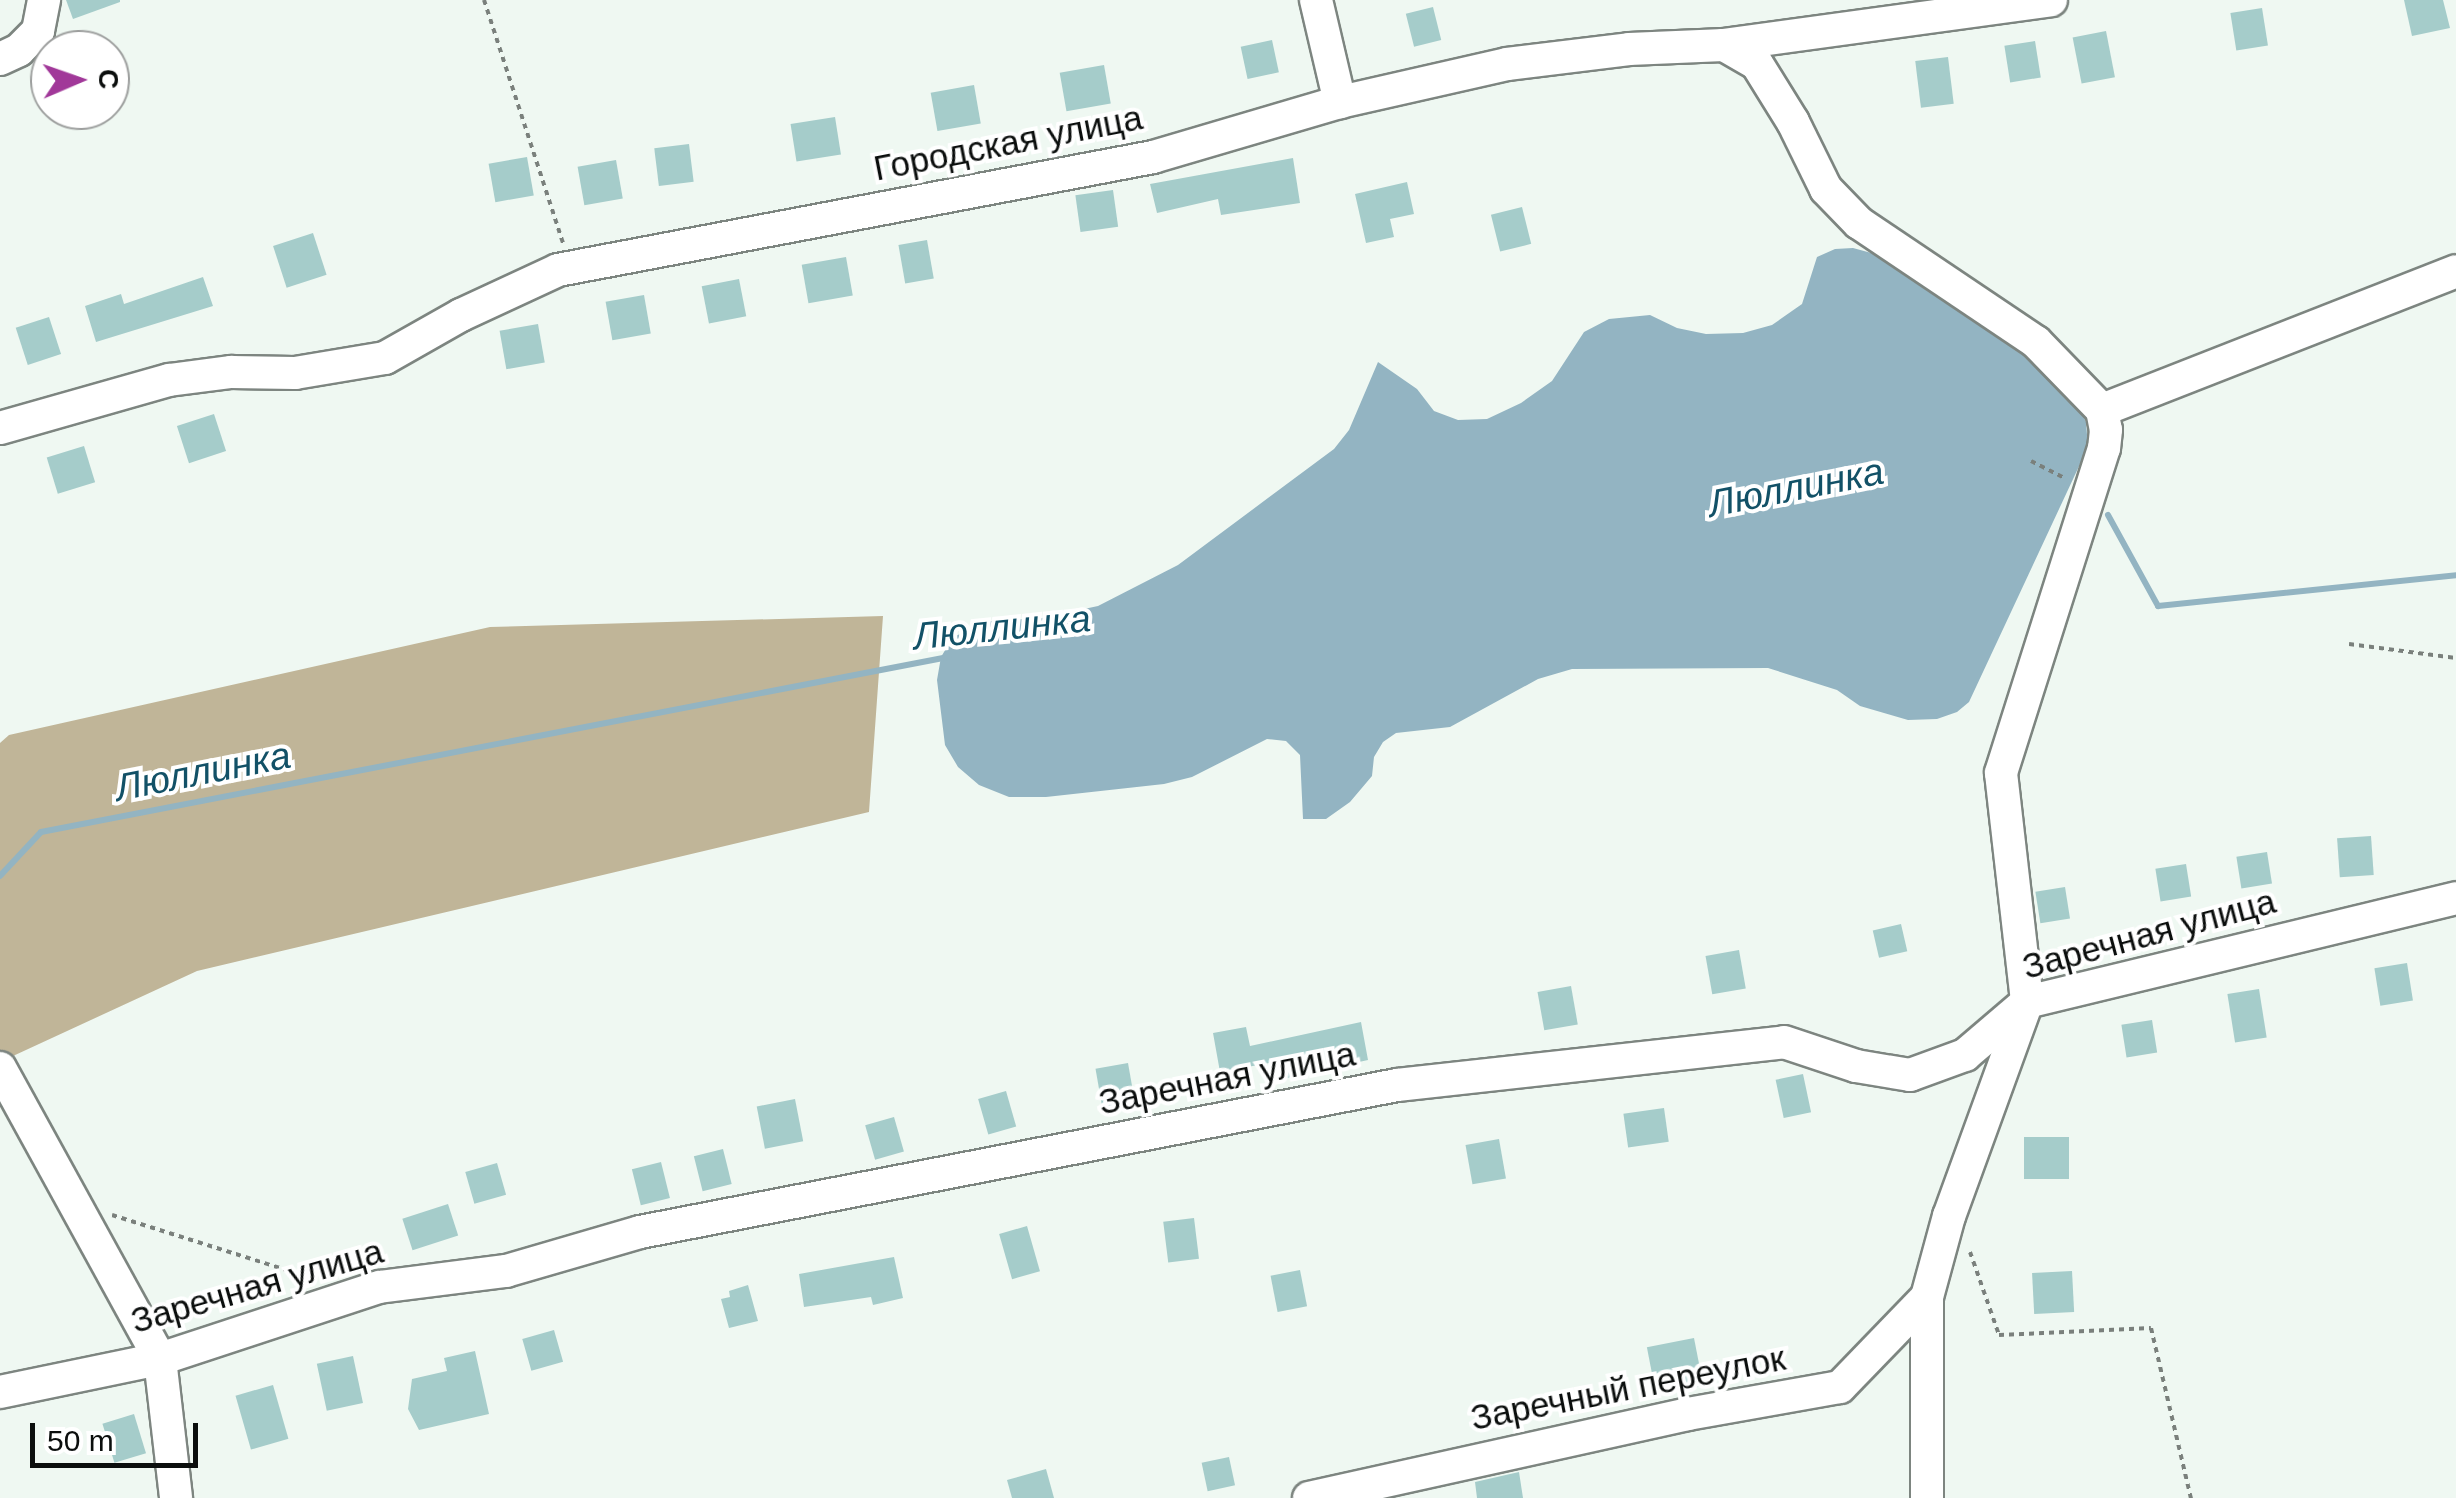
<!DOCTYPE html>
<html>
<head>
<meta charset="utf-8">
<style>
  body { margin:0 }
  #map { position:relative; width:2456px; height:1498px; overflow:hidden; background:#eff8f2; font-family:Arial,sans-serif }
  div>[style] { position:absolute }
  .forest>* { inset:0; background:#c0b598 }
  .water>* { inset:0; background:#93b4c2 }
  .stream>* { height:6px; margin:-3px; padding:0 3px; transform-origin:3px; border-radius:3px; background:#93b4c2 }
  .building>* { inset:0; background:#a5ccca; transform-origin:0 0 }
  .path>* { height:4px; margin-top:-2px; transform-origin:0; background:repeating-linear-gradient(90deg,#7a807c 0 5px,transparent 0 10px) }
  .roads { filter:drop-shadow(2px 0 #7d8580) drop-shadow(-2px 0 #7d8580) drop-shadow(0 2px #7d8580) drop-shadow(0 -2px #7d8580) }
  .minor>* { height:32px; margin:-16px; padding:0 16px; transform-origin:16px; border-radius:16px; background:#fff }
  span { translate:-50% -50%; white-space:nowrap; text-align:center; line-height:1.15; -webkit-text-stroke:8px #fff; paint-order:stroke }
  .street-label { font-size:35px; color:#0b0e0d }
  .water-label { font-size:38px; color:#125167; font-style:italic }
  .north { position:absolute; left:30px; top:30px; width:100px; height:100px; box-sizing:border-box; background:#fff; border:2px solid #9d9f9e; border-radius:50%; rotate:88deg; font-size:28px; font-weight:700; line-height:40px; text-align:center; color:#0b0e0d }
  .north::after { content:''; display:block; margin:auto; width:35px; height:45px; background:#a13899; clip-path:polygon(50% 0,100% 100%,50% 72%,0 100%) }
  .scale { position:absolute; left:30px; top:1423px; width:168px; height:45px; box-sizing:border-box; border:5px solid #0b0e0d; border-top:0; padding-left:12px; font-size:30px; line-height:35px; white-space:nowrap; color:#0b0e0d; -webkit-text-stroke:8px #fff; paint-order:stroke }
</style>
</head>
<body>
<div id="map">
  <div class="forest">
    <div style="clip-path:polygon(883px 616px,869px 812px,197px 971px,0 1062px,0 743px,9px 735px,490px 627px)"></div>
  </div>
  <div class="water">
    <div style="clip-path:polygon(1853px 248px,1875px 254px,1900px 268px,2037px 365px,2077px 400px,2086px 422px,2088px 447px,1969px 702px,1957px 712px,1937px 719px,1908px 720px,1860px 706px,1837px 690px,1768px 668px,1572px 669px,1538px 679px,1450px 727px,1396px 733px,1383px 742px,1374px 757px,1372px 776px,1350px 802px,1326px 819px,1303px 819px,1300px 755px,1286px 741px,1267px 739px,1192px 777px,1164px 784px,1046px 797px,1009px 797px,979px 785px,958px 767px,945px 745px,937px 680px,941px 657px,953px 637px,991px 621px,1042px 618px,1098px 606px,1178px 565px,1334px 449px,1349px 430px,1378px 362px,1417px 389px,1434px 411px,1458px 420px,1487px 419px,1521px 403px,1552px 381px,1584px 332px,1609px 319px,1650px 315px,1677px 328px,1706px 334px,1743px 333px,1772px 325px,1802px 304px,1817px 257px,1835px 249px)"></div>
  </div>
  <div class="stream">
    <div style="left:2108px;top:515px;width:104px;rotate:61.2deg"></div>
    <div style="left:2158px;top:606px;width:300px;rotate:-5.9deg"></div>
    <div style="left:0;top:876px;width:60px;rotate:-47deg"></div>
    <div style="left:41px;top:832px;width:924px;rotate:-10.92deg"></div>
  </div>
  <div class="building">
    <div style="clip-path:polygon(66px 0,120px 0,120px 2px,73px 19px)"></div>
    <div style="clip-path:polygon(2404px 0,2443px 0,2450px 28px,2412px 36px)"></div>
    <div style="left:1433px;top:7px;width:34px;height:28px;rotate:76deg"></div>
    <div style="left:2262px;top:8px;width:38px;height:32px;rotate:81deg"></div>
    <div style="left:2106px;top:31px;width:47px;height:34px;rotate:79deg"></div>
    <div style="left:1272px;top:40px;width:33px;height:32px;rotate:78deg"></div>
    <div style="left:2035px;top:41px;width:37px;height:31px;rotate:81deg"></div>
    <div style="left:1948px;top:57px;width:47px;height:33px;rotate:83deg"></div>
    <div style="left:1104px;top:65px;width:39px;height:45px;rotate:80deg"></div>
    <div style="left:974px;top:85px;width:39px;height:44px;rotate:80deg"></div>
    <div style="left:835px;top:117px;width:38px;height:45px;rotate:81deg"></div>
    <div style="left:689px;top:144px;width:38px;height:35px;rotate:83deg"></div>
    <div style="left:527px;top:157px;width:39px;height:39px;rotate:80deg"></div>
    <div style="clip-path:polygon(1293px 158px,1300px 203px,1221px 215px,1218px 199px,1157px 213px,1150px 184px)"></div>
    <div style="left:616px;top:160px;width:39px;height:39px;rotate:80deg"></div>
    <div style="clip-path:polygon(1407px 182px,1414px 214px,1390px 219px,1394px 237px,1366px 243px,1355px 194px)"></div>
    <div style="left:1113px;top:190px;width:37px;height:38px;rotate:82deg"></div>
    <div style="left:1522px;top:207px;width:38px;height:32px;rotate:76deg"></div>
    <div style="left:313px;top:233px;width:44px;height:42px;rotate:72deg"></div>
    <div style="left:927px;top:240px;width:39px;height:29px;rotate:80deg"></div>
    <div style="left:846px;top:257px;width:39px;height:45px;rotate:80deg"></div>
    <div style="clip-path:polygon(203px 277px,213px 306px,96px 342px,85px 306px,121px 294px,124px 304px)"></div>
    <div style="left:739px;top:279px;width:38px;height:38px;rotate:79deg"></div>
    <div style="left:644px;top:295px;width:39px;height:39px;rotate:80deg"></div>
    <div style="left:49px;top:317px;width:39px;height:35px;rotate:72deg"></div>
    <div style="left:538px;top:324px;width:39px;height:39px;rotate:80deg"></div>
    <div style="left:214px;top:414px;width:39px;height:39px;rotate:72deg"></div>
    <div style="left:84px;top:446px;width:38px;height:39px;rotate:73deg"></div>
    <div style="left:2371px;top:836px;width:39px;height:34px;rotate:86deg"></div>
    <div style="left:2267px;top:852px;width:32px;height:31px;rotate:81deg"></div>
    <div style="left:2186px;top:864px;width:33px;height:31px;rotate:81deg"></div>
    <div style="left:2065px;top:887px;width:32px;height:30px;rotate:81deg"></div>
    <div style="left:1901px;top:924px;width:28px;height:29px;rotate:77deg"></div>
    <div style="left:1739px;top:950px;width:39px;height:34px;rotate:80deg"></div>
    <div style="left:2407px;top:963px;width:38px;height:33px;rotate:81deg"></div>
    <div style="left:1571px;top:986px;width:39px;height:34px;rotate:80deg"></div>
    <div style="left:2259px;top:989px;width:49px;height:32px;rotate:81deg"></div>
    <div style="left:2152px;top:1020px;width:33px;height:31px;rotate:81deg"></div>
    <div style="clip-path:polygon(1361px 1022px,1368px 1060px,1278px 1080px,1275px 1062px,1220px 1072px,1213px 1033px,1246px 1027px,1250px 1046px)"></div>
    <div style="left:1128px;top:1063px;width:39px;height:33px;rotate:80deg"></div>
    <div style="left:1803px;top:1074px;width:39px;height:28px;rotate:78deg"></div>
    <div style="left:1006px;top:1091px;width:37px;height:29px;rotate:74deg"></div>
    <div style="left:795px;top:1099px;width:43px;height:39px;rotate:79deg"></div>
    <div style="left:1664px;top:1108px;width:34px;height:41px;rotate:82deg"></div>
    <div style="left:894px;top:1117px;width:36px;height:30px;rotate:74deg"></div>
    <div style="left:2024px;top:1137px;width:45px;height:42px"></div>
    <div style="left:1499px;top:1139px;width:40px;height:34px;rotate:80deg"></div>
    <div style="left:723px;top:1149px;width:36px;height:30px;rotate:76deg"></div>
    <div style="left:661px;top:1162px;width:37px;height:30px;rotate:76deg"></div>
    <div style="left:497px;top:1163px;width:33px;height:33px;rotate:74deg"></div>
    <div style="left:448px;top:1204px;width:33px;height:48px;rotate:72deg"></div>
    <div style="left:1194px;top:1218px;width:41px;height:31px;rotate:83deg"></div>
    <div style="left:1027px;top:1226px;width:47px;height:29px;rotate:74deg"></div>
    <div style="clip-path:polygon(894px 1257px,903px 1298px,873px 1305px,871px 1297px,804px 1307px,799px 1274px)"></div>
    <div style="left:1300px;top:1270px;width:37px;height:30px;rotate:79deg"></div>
    <div style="left:2072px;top:1271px;width:41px;height:40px;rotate:87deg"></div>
    <div style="clip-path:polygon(748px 1285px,758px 1321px,729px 1328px,721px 1299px,730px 1297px,729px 1291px)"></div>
    <div style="left:554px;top:1330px;width:33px;height:33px;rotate:74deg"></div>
    <div style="left:1694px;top:1338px;width:49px;height:48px;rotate:79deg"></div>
    <div style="clip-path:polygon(475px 1351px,489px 1414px,419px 1430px,408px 1409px,412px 1379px,447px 1371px,444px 1358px)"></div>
    <div style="left:353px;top:1356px;width:48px;height:37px;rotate:78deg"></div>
    <div style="left:273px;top:1385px;width:56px;height:39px;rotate:74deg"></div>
    <div style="left:134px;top:1414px;width:41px;height:33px;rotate:73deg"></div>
    <div style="left:1229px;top:1457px;width:29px;height:28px;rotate:78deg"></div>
    <div style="clip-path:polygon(1046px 1469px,1054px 1498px,1012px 1498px,1007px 1480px)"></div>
    <div style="clip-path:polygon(1519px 1472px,1523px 1498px,1477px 1498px,1475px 1482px)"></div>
  </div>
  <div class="path">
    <div style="left:484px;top:0;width:256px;rotate:72deg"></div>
    <div style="left:2031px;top:461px;width:37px;rotate:27deg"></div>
    <div style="left:2349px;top:644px;width:108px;rotate:7.5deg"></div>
    <div style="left:112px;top:1215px;width:210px;rotate:17.5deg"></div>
    <div style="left:1970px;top:1252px;width:88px;rotate:70.7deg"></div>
    <div style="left:1999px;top:1335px;width:152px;rotate:-2.6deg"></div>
    <div style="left:2151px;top:1328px;width:175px;rotate:76.8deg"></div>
  </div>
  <div class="roads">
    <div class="minor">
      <div style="left:1316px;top:0;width:105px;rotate:76.8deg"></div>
      <div style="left:1724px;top:45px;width:38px;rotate:30deg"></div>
      <div style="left:1757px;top:64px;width:68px;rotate:58.2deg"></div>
      <div style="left:1793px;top:122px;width:75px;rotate:63.8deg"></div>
      <div style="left:1826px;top:189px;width:47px;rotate:45.9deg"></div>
      <div style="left:1859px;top:223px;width:213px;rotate:33.9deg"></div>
      <div style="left:2036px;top:342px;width:95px;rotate:45.9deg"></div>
      <div style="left:2102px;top:410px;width:20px;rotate:79deg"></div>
      <div style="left:2106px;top:430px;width:18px;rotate:96deg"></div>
      <div style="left:2104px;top:448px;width:341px;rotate:107.6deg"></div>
      <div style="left:2001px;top:773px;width:230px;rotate:83.5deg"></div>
      <div style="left:2027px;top:1002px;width:228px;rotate:110deg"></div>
      <div style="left:1949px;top:1216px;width:84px;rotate:105.2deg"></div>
      <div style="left:1927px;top:1297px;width:201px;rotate:90deg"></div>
      <div style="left:0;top:59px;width:21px;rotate:-25deg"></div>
      <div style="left:19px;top:50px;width:27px;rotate:-45deg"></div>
      <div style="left:38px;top:31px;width:32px;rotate:-79deg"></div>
      <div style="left:2102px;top:410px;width:380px;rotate:-21.4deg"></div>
      <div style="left:0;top:428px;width:176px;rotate:-15.9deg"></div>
      <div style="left:169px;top:380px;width:63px;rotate:-7.4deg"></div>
      <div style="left:231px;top:372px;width:64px;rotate:0.9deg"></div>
      <div style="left:295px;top:373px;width:91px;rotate:-9.5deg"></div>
      <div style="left:385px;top:358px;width:87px;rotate:-29.5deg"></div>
      <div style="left:461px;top:315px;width:107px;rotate:-24.9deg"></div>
      <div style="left:558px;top:270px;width:606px;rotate:-10.75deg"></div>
      <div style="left:1153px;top:157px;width:195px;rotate:-16.4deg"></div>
      <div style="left:1340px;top:102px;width:171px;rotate:-12.8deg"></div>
      <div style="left:1507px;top:64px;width:123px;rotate:-7deg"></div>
      <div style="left:1629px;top:49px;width:95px;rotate:-2.4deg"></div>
      <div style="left:1724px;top:45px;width:330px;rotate:-7.8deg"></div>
      <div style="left:0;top:1068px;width:332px;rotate:61.2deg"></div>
      <div style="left:160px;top:1359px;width:140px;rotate:83.4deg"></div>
      <div style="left:0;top:1392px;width:163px;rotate:-11.7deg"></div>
      <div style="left:160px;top:1359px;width:231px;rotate:-18.2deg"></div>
      <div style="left:379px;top:1287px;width:128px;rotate:-7.2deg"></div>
      <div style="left:506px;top:1271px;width:140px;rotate:-16.2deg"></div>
      <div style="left:640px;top:1232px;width:771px;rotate:-10.99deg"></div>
      <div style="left:1397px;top:1085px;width:389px;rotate:-6.3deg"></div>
      <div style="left:1784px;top:1042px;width:76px;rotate:18.4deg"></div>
      <div style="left:1856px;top:1066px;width:55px;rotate:9.5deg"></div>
      <div style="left:1910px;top:1075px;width:59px;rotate:-20deg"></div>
      <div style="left:1965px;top:1055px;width:82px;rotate:-40.5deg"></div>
      <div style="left:2027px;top:1002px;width:441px;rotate:-13.6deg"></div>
      <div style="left:1309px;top:1498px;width:388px;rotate:-12.5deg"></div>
      <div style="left:1688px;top:1414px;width:154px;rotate:-10.1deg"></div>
      <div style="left:1840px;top:1387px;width:125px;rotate:-46deg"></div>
    </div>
  </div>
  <div class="street-label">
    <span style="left:1008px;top:143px;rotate:-11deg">Городская улица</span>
    <span style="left:2149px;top:934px;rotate:-15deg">Заречная улица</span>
    <span style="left:1227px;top:1078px;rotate:-11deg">Заречная улица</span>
    <span style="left:257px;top:1286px;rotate:-16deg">Заречная улица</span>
    <span style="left:1628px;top:1388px;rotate:-11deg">Заречный переулок</span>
  </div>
  <div class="water-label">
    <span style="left:1796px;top:488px;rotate:-11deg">Люллинка</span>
    <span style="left:1002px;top:628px;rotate:-6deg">Люллинка</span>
    <span style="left:203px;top:772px;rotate:-11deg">Люллинка</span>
  </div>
  <div class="north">С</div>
  <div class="scale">50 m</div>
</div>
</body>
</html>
